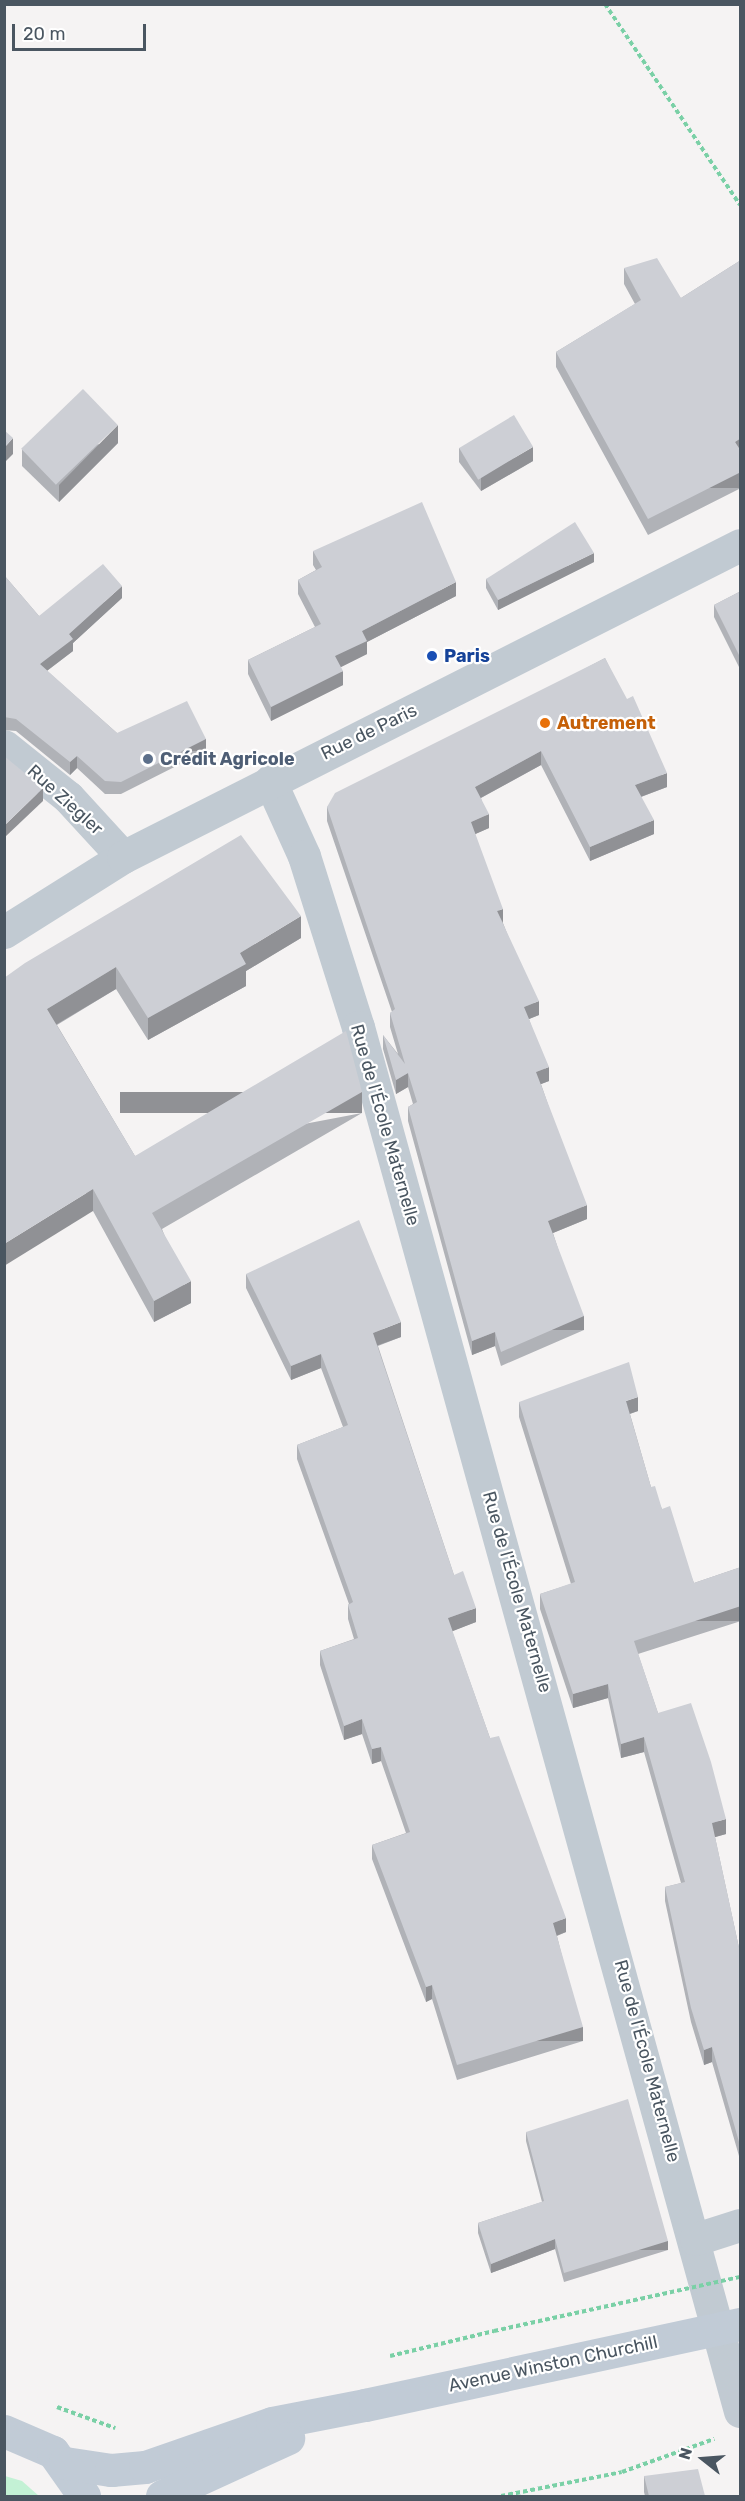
<!DOCTYPE html>
<html>
<head>
<meta charset="utf-8">
<style>
  body { margin:0 }
  #map { position:relative; width:745px; height:2501px; overflow:hidden; background:#f5f3f3; font-family:Rubik,sans-serif }
  div>[style] { position:absolute }
  .green>* { inset:0; background:#c3f1d5 }
  .path>* { height:4px; margin-top:-2px; transform-origin:0; background:repeating-linear-gradient(90deg,#7ad0a6 0 4.5px,transparent 0 7.5px) }
  .minor>* { height:33px; margin:-16.5px; padding:0 16.5px; transform-origin:16.5px; border-radius:16.5px; background:#c1cad2 }
  .secondary>* { height:33px; margin:-16.5px; padding:0 16.5px; transform-origin:16.5px; border-radius:16.5px; background:#c1cbd6 }
  .path-bridge>* { height:4px; margin-top:-2px; transform-origin:0; background:repeating-linear-gradient(90deg,#7ad0a6 0 4.5px,transparent 0 7.5px) }
  .secondary-bridge>* { height:33px; margin:-16.5px; padding:0 16.5px; transform-origin:16.5px; border-radius:16.5px; background:#c1cbd6 }
  .wall>* { inset:0; background:#b0b2b7 }
  .shaded-wall>* { inset:0; background:#909195; transform-origin:0 0 }
  .building>* { inset:0; background:#cdcfd5; transform-origin:0 0 }
  .dots>* { width:16px; height:16px; translate:-50% -50%; box-sizing:border-box; border:3px solid #fff; border-radius:50% }
  span { translate:-50% -50%; white-space:nowrap; text-align:center; line-height:1.15; -webkit-text-stroke:4.5px #fff; paint-order:stroke }
  .transit-label { font-size:18px; color:#164399; font-weight:700 }
  .left { translate:0 -50%; text-align:left }
  .food-label { font-size:18px; color:#c56008; font-weight:700 }
  .street-label { font-size:18px; color:#4a5661 }
  .service-label { font-size:18px; color:#4e5e75; font-weight:700 }
  .frame { position:absolute; inset:0; border:6px solid #4a5661; pointer-events:none }
  .north { position:absolute; left:673px; top:2429px; width:60px; height:60px; -webkit-text-stroke:4px #fff; paint-order:stroke; rotate:287deg; font-size:16px; font-weight:700; line-height:24px; text-align:center; color:#4a5661 }
  .north::after { content:''; display:block; margin:auto; width:21px; height:27px; background:#4a5661; clip-path:polygon(50% 0,100% 100%,50% 72%,0 100%) }
  .scale { position:absolute; left:12px; top:24px; width:134px; height:27px; box-sizing:border-box; border:3px solid #4a5661; border-top:0; padding-left:8px; font-size:18px; line-height:21px; white-space:nowrap; color:#4a5661; -webkit-text-stroke:4px #fff; paint-order:stroke }
</style>
</head>
<body>
<div id="map">
  <div class="green">
    <div style="clip-path:polygon(5px 2476px,22px 2481px,39px 2496px,5px 2496px)"></div>
  </div>
  <div class="path">
    <div style="left:605px;top:4px;width:242px;rotate:56.1deg"></div>
    <div style="left:390px;top:2356px;width:107px;rotate:-13.5deg"></div>
    <div style="left:57px;top:2407px;width:62px;rotate:19.9deg"></div>
    <div style="left:501px;top:2496px;width:123px;rotate:-11.2deg"></div>
    <div style="left:622px;top:2472px;width:98px;rotate:-19.7deg"></div>
  </div>
  <div class="minor">
    <div style="left:4px;top:746px;width:82px;rotate:38.6deg"></div>
    <div style="left:68px;top:797px;width:81px;rotate:47.5deg"></div>
    <div style="left:270px;top:781px;width:82px;rotate:65.6deg"></div>
    <div style="left:304px;top:856px;width:179px;rotate:72.5deg"></div>
    <div style="left:358px;top:1027px;width:1436px;rotate:74.57deg"></div>
    <div style="left:4px;top:932px;width:141px;rotate:-32.2deg"></div>
    <div style="left:123px;top:857px;width:691px;rotate:-26.82deg"></div>
    <div style="left:696px;top:2239px;width:46px;rotate:-17.7deg"></div>
  </div>
  <div class="secondary">
    <div style="left:4px;top:2431px;width:53px;rotate:23.2deg"></div>
    <div style="left:53px;top:2452px;width:54px;rotate:54.8deg"></div>
    <div style="left:65px;top:2463px;width:47px;rotate:8.7deg"></div>
    <div style="left:111px;top:2470px;width:34px;rotate:-5deg"></div>
    <div style="left:145px;top:2467px;width:134px;rotate:-19.1deg"></div>
    <div style="left:272px;top:2423px;width:95px;rotate:-11deg"></div>
    <div style="left:162px;top:2496px;width:139px;rotate:-24.7deg"></div>
  </div>
  <div class="path-bridge">
    <div style="left:494px;top:2331px;width:252px;rotate:-12.4deg"></div>
  </div>
  <div class="secondary-bridge">
    <div style="left:365px;top:2405px;width:384px;rotate:-12.2deg"></div>
  </div>
  <div class="wall">
    <div style="clip-path:polygon(741px 260px,741px 488px,648px 535px,556px 367px,556px 352px,635px 304px,624px 284px,624px 268px,681px 298px)"></div>
    <div style="clip-path:polygon(118px 443px,59px 502px,22px 466px,22px 449px)"></div>
    <div style="clip-path:polygon(459px 448px,533px 461px,481px 491px,459px 462px)"></div>
    <div style="clip-path:polygon(313px 551px,456px 596px,367px 642px,367px 654px,341px 667px,343px 685px,271px 721px,248px 674px,248px 660px,315px 627px,298px 594px,298px 580px,316px 570px,313px 565px)"></div>
    <div style="clip-path:polygon(594px 562px,498px 610px,486px 588px,486px 579px)"></div>
    <div style="clip-path:polygon(4px 575px,39px 616px,122px 598px,73px 643px,73px 651px,47px 671px,117px 733px,206px 751px,121px 794px,105px 794px,77px 768px,70px 775px,16px 731px,4px 730px)"></div>
    <div style="clip-path:polygon(741px 591px,741px 671px,714px 617px,714px 605px)"></div>
    <div style="clip-path:polygon(605px 658px,667px 787px,641px 797px,654px 834px,590px 861px,541px 765px,481px 798px,489px 828px,475px 834px,503px 923px,539px 1015px,529px 1019px,549px 1081px,541px 1084px,587px 1219px,553px 1233px,584px 1330px,501px 1366px,495px 1346px,472px 1355px,408px 1121px,408px 1107px,413px 1104px,408px 1087px,396px 1094px,383px 1049px,383px 1035px,398px 1054px,390px 1027px,390px 1013px,392px 1012px,327px 821px,327px 807px)"></div>
    <div style="clip-path:polygon(301px 938px,246px 971px,246px 986px,148px 1040px,116px 989px,57px 1025px,135px 1156px,362px 1113px,162px 1229px,191px 1303px,154px 1322px,93px 1211px,4px 978px)"></div>
    <div style="clip-path:polygon(246px 1274px,401px 1337px,378px 1346px,454px 1575px,476px 1622px,452px 1631px,490px 1738px,566px 1932px,557px 1936px,583px 2041px,457px 2080px,432px 1999px,426px 2002px,372px 1859px,372px 1845px,406px 1833px,381px 1761px,372px 1764px,362px 1734px,344px 1740px,320px 1665px,320px 1651px,354px 1639px,348px 1619px,348px 1605px,349px 1604px,297px 1459px,297px 1445px,343px 1427px,321px 1368px,291px 1380px,246px 1288px)"></div>
    <div style="clip-path:polygon(519px 1402px,638px 1411px,630px 1414px,651px 1487px,662px 1509px,694px 1583px,741px 1567px,741px 1621px,638px 1654px,658px 1713px,726px 1834px,715px 1837px,741px 1957px,741px 2163px,712px 2062px,704px 2065px,691px 2022px,665px 1901px,665px 1887px,681px 1883px,644px 1752px,621px 1758px,608px 1698px,573px 1708px,540px 1609px,540px 1594px,571px 1584px,519px 1417px)"></div>
    <div style="clip-path:polygon(526px 2132px,668px 2250px,564px 2282px,555px 2249px,491px 2273px,478px 2233px,478px 2223px,542px 2202px,526px 2141px)"></div>
    <div style="clip-path:polygon(644px 2476px,705px 2496px,645px 2496px,644px 2492px)"></div>
  </div>
  <div class="shaded-wall">
    <div style="clip-path:polygon(118px 425px,118px 443px,59px 502px,59px 485px)"></div>
    <div style="clip-path:polygon(13px 438px,13px 454px,4px 463px,4px 448px)"></div>
    <div style="clip-path:polygon(741px 438px,741px 454px,735px 442px)"></div>
    <div style="clip-path:polygon(533px 447px,533px 461px,481px 491px,481px 477px)"></div>
    <div style="left:741px;top:472px;width:16px;height:104px;rotate:90deg"></div>
    <div style="clip-path:polygon(594px 553px,594px 562px,498px 610px,498px 600px)"></div>
    <div style="clip-path:polygon(456px 582px,456px 596px,367px 642px,367px 654px,335px 670px,335px 656px,362px 631px)"></div>
    <div style="clip-path:polygon(122px 586px,122px 598px,73px 643px,73px 651px,40px 676px,40px 664px,69px 634px)"></div>
    <div style="clip-path:polygon(343px 671px,343px 685px,271px 721px,271px 707px)"></div>
    <div style="left:206px;top:739px;width:12px;height:95px;rotate:90deg"></div>
    <div style="clip-path:polygon(541px 751px,541px 765px,475px 801px,475px 787px)"></div>
    <div style="clip-path:polygon(77px 756px,77px 768px,70px 775px,70px 762px)"></div>
    <div style="clip-path:polygon(667px 773px,667px 787px,635px 799px,635px 785px)"></div>
    <div style="clip-path:polygon(43px 788px,43px 801px,5px 837px,5px 825px)"></div>
    <div style="clip-path:polygon(489px 814px,489px 828px,471px 836px,471px 822px)"></div>
    <div style="clip-path:polygon(654px 820px,654px 834px,590px 861px,590px 847px)"></div>
    <div style="clip-path:polygon(503px 909px,503px 923px,497px 911px)"></div>
    <div style="clip-path:polygon(301px 916px,301px 938px,246px 971px,246px 986px,148px 1040px,148px 1018px,240px 953px)"></div>
    <div style="clip-path:polygon(116px 967px,116px 989px,47px 1030px,47px 1009px)"></div>
    <div style="clip-path:polygon(539px 1001px,539px 1015px,524px 1021px,524px 1007px)"></div>
    <div style="clip-path:polygon(549px 1067px,549px 1081px,536px 1086px,536px 1072px)"></div>
    <div style="clip-path:polygon(408px 1073px,408px 1087px,396px 1094px,396px 1080px)"></div>
    <div style="left:362px;top:1092px;width:21px;height:242px;rotate:90deg"></div>
    <div style="clip-path:polygon(93px 1189px,93px 1211px,4px 1266px,4px 1244px)"></div>
    <div style="clip-path:polygon(587px 1205px,587px 1219px,548px 1235px,548px 1221px)"></div>
    <div style="clip-path:polygon(191px 1281px,191px 1303px,154px 1322px,154px 1301px)"></div>
    <div style="left:584px;top:1316px;width:14px;height:90px;rotate:90deg"></div>
    <div style="clip-path:polygon(401px 1322px,401px 1337px,373px 1347px,373px 1333px)"></div>
    <div style="clip-path:polygon(495px 1332px,495px 1346px,472px 1355px,472px 1341px)"></div>
    <div style="clip-path:polygon(321px 1354px,321px 1368px,291px 1380px,291px 1366px)"></div>
    <div style="clip-path:polygon(638px 1397px,638px 1411px,626px 1415px,626px 1401px)"></div>
    <div style="left:741px;top:1606px;width:15px;height:113px;rotate:90deg"></div>
    <div style="clip-path:polygon(476px 1608px,476px 1622px,448px 1633px,448px 1618px)"></div>
    <div style="clip-path:polygon(608px 1684px,608px 1698px,573px 1708px,573px 1694px)"></div>
    <div style="clip-path:polygon(362px 1719px,362px 1734px,344px 1740px,344px 1726px)"></div>
    <div style="clip-path:polygon(644px 1737px,644px 1752px,621px 1758px,621px 1744px)"></div>
    <div style="clip-path:polygon(381px 1747px,381px 1761px,372px 1764px,372px 1749px)"></div>
    <div style="clip-path:polygon(726px 1819px,726px 1834px,712px 1838px,712px 1823px)"></div>
    <div style="clip-path:polygon(566px 1918px,566px 1932px,553px 1937px,553px 1923px)"></div>
    <div style="clip-path:polygon(432px 1985px,432px 1999px,426px 2002px,426px 1987px)"></div>
    <div style="left:583px;top:2027px;width:14px;height:132px;rotate:90deg"></div>
    <div style="clip-path:polygon(712px 2047px,712px 2062px,704px 2065px,704px 2050px)"></div>
    <div style="clip-path:polygon(555px 2239px,555px 2249px,491px 2273px,491px 2264px)"></div>
    <div style="left:668px;top:2241px;width:9px;height:109px;rotate:90deg"></div>
  </div>
  <div class="building">
    <div style="clip-path:polygon(657px 258px,681px 298px,741px 260px,741px 438px,735px 442px,741px 451px,741px 472px,648px 519px,556px 352px,641px 300px,624px 268px)"></div>
    <div style="left:83px;top:389px;width:50px;height:86px;rotate:46deg"></div>
    <div style="left:514px;top:415px;width:37px;height:64px;rotate:59deg"></div>
    <div style="clip-path:polygon(4px 430px,13px 438px,4px 448px)"></div>
    <div style="clip-path:polygon(422px 502px,456px 582px,362px 631px,367px 641px,335px 656px,343px 671px,271px 707px,248px 660px,321px 624px,298px 580px,322px 567px,313px 551px)"></div>
    <div style="clip-path:polygon(575px 522px,594px 553px,498px 600px,486px 579px)"></div>
    <div style="clip-path:polygon(103px 564px,122px 586px,69px 634px,73px 639px,40px 664px,117px 733px,187px 701px,206px 739px,121px 782px,105px 781px,77px 756px,70px 762px,16px 719px,4px 717px,4px 575px,39px 616px)"></div>
    <div style="clip-path:polygon(741px 591px,741px 659px,714px 605px)"></div>
    <div style="clip-path:polygon(605px 658px,627px 699px,633px 696px,667px 773px,635px 785px,654px 820px,590px 847px,541px 751px,475px 787px,489px 814px,471px 822px,503px 909px,497px 911px,539px 1001px,524px 1007px,549px 1067px,536px 1072px,587px 1205px,548px 1221px,584px 1316px,501px 1352px,495px 1332px,472px 1341px,408px 1107px,417px 1102px,408px 1073px,396px 1080px,383px 1035px,405px 1064px,390px 1013px,395px 1009px,327px 807px,335px 793px)"></div>
    <div style="clip-path:polygon(4px 756px,43px 788px,5px 825px,4px 824px)"></div>
    <div style="clip-path:polygon(241px 835px,301px 916px,240px 953px,246px 964px,148px 1018px,116px 967px,47px 1009px,135px 1156px,346px 1031px,362px 1092px,152px 1213px,191px 1281px,154px 1301px,93px 1189px,4px 1244px,4px 978px,25px 963px)"></div>
    <div style="clip-path:polygon(359px 1220px,401px 1322px,373px 1333px,454px 1575px,463px 1571px,476px 1608px,448px 1618px,490px 1738px,499px 1736px,566px 1918px,553px 1923px,583px 2027px,457px 2065px,432px 1985px,426px 1987px,372px 1845px,410px 1832px,381px 1747px,372px 1749px,362px 1719px,344px 1726px,320px 1651px,358px 1638px,348px 1605px,353px 1602px,297px 1445px,348px 1425px,321px 1354px,291px 1366px,246px 1274px)"></div>
    <div style="clip-path:polygon(629px 1362px,638px 1397px,626px 1401px,651px 1487px,655px 1486px,662px 1509px,670px 1506px,694px 1583px,741px 1567px,741px 1606px,634px 1641px,658px 1713px,691px 1703px,711px 1762px,726px 1819px,712px 1823px,741px 1957px,741px 2149px,712px 2047px,704px 2050px,691px 2008px,665px 1887px,685px 1882px,644px 1737px,621px 1744px,608px 1684px,573px 1694px,540px 1594px,575px 1582px,519px 1402px)"></div>
    <div style="clip-path:polygon(628px 2099px,668px 2241px,564px 2273px,555px 2239px,491px 2264px,478px 2223px,544px 2201px,526px 2132px)"></div>
    <div style="clip-path:polygon(698px 2469px,705px 2496px,649px 2496px,644px 2476px)"></div>
  </div>
  <div class="dots">
    <div style="left:432px;top:656px;background:#1a4fb4"></div>
    <div style="left:545px;top:723px;background:#e8710a"></div>
    <div style="left:148px;top:759px;background:#5c6f8a"></div>
  </div>
  <div class="transit-label">
    <span class="left" style="left:444px;top:656px">Paris</span>
  </div>
  <div class="food-label">
    <span class="left" style="left:557px;top:723px">Autrement</span>
  </div>
  <div class="street-label">
    <span style="left:369px;top:732px;rotate:-26deg">Rue de Paris</span>
    <span style="left:65px;top:800px;rotate:42deg">Rue Ziegler</span>
    <span style="left:385px;top:1125px;rotate:74deg">Rue de l'École Maternelle</span>
    <span style="left:517px;top:1592px;rotate:74deg">Rue de l'École Maternelle</span>
    <span style="left:647px;top:2061px;rotate:75deg">Rue de l'École Maternelle</span>
    <span style="left:553px;top:2364px;rotate:-12deg">Avenue Winston Churchill</span>
  </div>
  <div class="service-label">
    <span class="left" style="left:160px;top:759px">Crédit Agricole</span>
  </div>
  <div class="frame"></div>
  <div class="north">N</div>
  <div class="scale">20 m</div>
</div>
</body>
</html>
